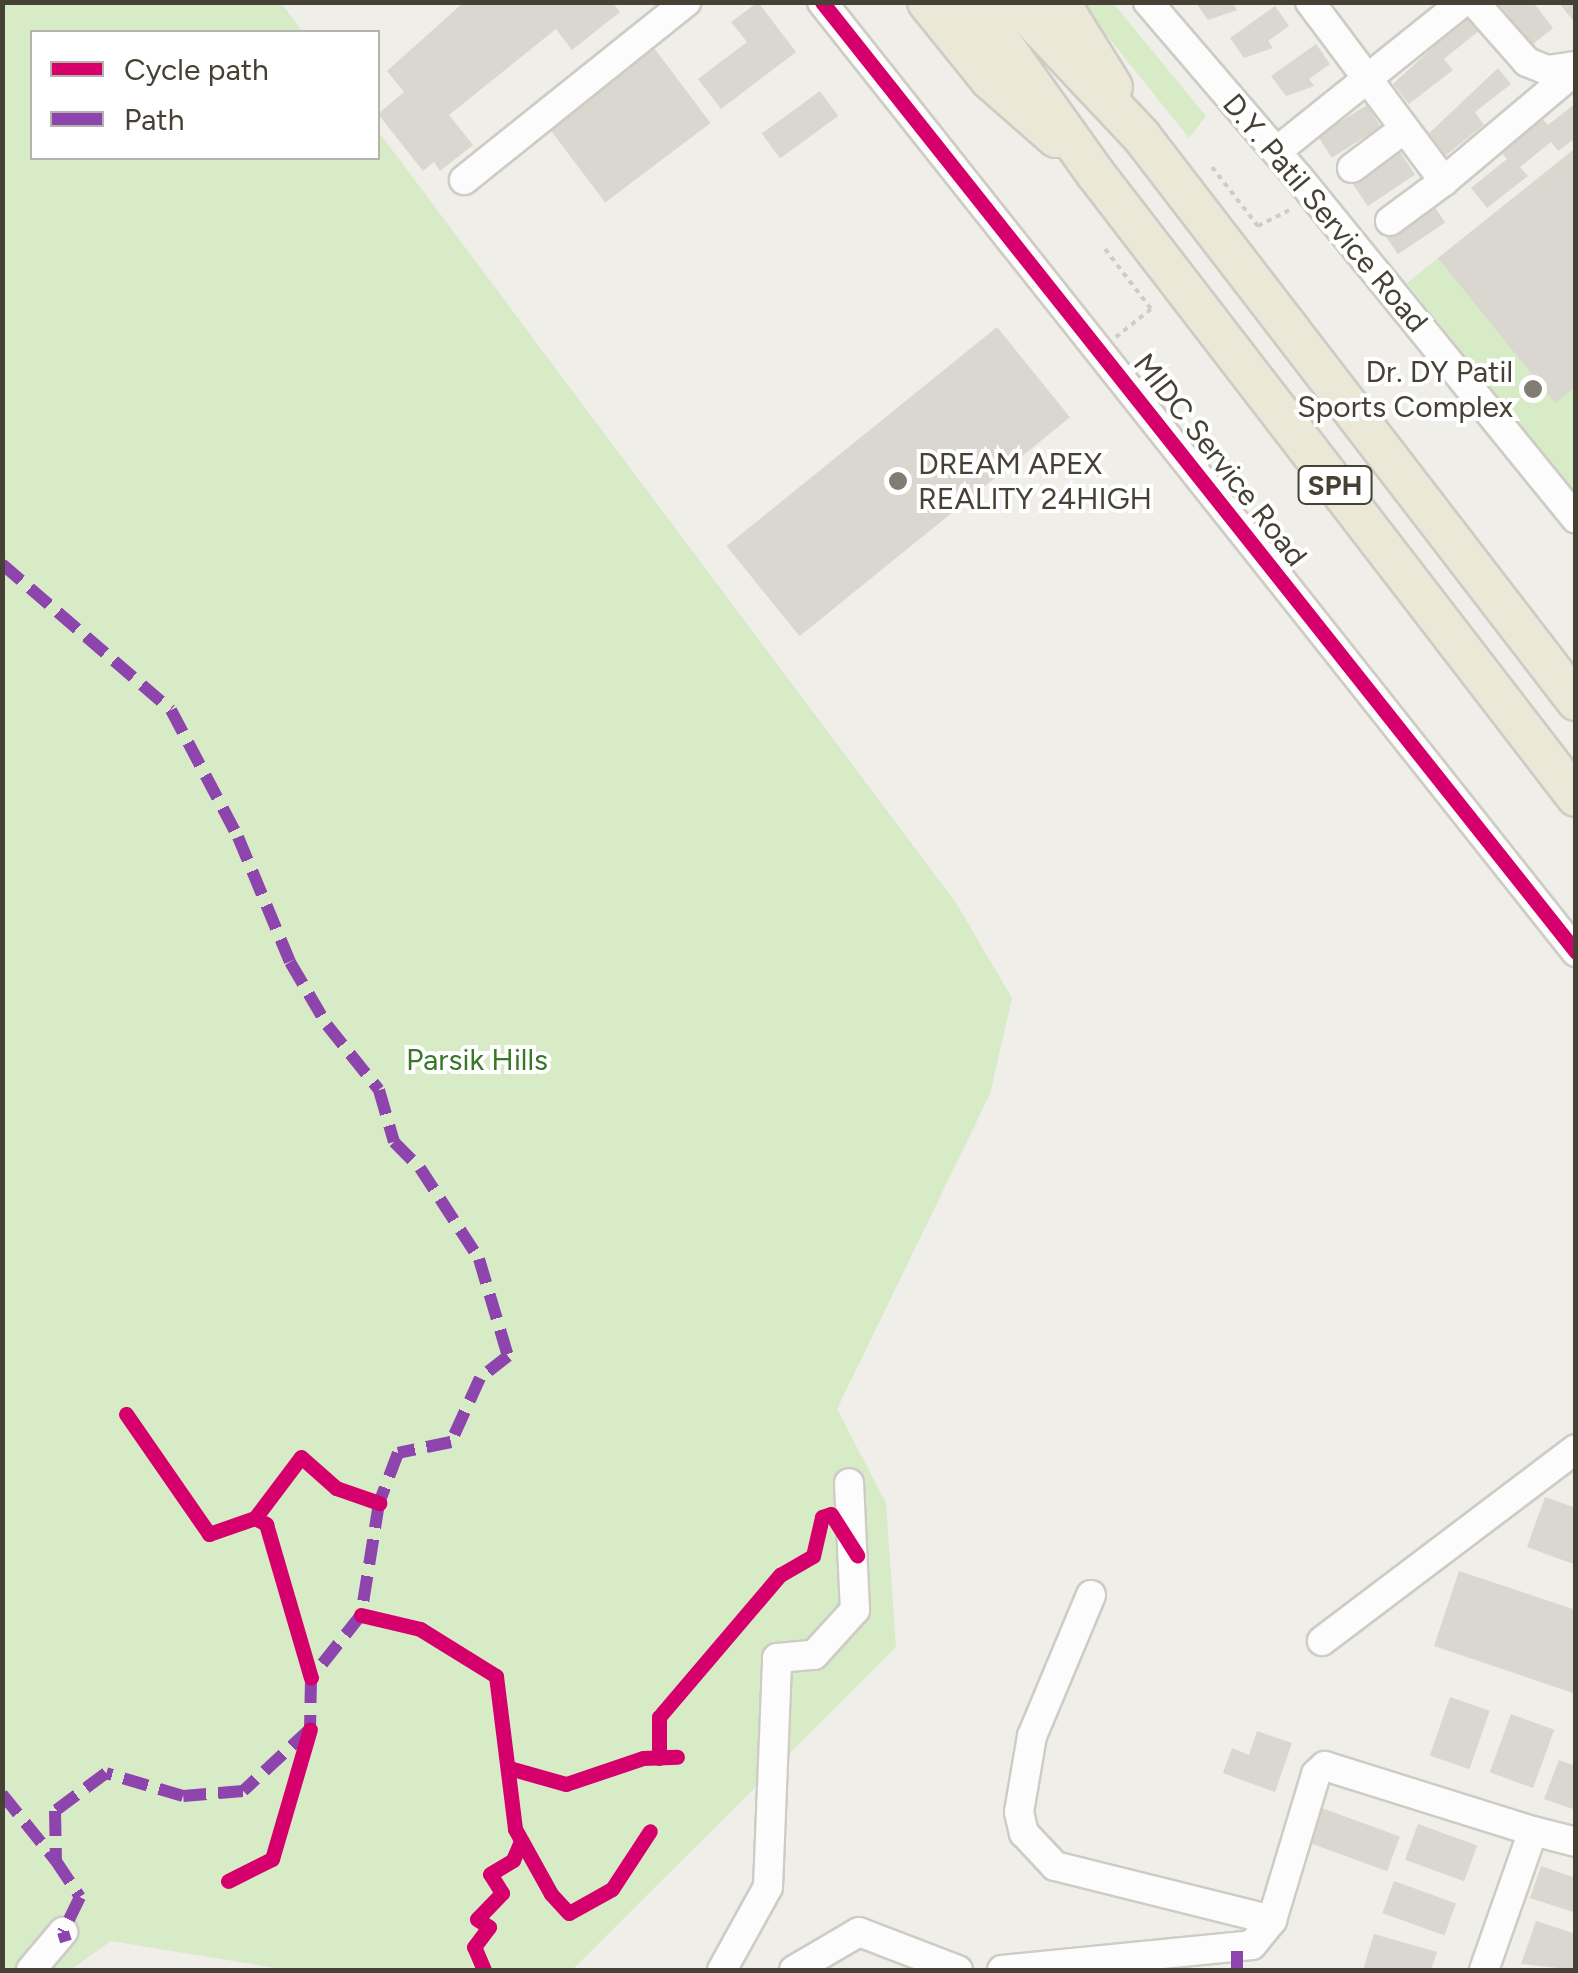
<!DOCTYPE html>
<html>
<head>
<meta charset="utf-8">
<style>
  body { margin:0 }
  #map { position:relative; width:1578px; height:1973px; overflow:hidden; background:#efeee8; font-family:Figtree,sans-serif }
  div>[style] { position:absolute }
  .green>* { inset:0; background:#d7ebc7 }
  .building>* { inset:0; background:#d9d7d0; transform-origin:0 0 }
  .path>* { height:4px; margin-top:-2px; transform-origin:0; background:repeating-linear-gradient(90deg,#ceccc6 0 5px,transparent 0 10px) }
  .roads { filter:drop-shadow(2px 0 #cdccc5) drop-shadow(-2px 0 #cdccc5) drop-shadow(0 2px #cdccc5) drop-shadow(0 -2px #cdccc5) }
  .minor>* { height:28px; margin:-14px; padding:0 14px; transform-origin:14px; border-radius:14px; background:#fdfcfc }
  .highway>* { height:38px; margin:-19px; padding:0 19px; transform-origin:19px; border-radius:19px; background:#ece8d8 }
  .quiet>* { height:12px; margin-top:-6px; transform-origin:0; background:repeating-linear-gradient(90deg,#8e44ad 0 25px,transparent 0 37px) }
  .cycleway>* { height:15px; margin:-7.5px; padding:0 7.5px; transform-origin:7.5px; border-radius:7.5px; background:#d6006c }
  .dots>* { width:28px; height:28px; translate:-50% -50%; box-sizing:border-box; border:5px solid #fff; border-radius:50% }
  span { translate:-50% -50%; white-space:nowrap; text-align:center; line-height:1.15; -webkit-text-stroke:8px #fff; paint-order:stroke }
  .shield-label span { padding:2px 8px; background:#fff; border:2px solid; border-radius:8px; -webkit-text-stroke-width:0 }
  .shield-label { font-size:28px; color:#454134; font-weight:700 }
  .street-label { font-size:30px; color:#454134 }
  .poi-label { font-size:30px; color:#454134 }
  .right { translate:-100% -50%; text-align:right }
  .left { translate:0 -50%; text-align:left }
  .park-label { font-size:30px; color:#397727 }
  .frame { position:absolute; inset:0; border:5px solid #454134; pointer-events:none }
  .legend { position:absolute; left:30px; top:30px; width:350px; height:130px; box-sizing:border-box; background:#fff; border:2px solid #b5b3ae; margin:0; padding:12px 18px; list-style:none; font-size:30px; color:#454134 }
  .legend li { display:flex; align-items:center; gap:20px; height:50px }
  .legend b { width:50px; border:2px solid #b5b3ae }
</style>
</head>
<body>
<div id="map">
  <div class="green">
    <div style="clip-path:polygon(2px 3px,281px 3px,303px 32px,32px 32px,32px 158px,378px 158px,378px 131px,956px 903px,1012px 998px,990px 1094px,837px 1409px,886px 1503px,896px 1647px,572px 1970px,288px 1970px,111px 1941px,70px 1970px,3px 1970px)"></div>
    <div style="clip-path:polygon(1081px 3px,1113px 3px,1206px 116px,1189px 138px)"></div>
    <div style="clip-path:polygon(1575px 148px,1575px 495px,1407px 283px)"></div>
  </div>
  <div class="building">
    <div style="clip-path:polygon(464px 2px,612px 2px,620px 12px,572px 50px,556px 29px,449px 115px,473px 145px,440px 171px,434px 162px,423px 171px,378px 114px,404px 92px,387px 71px)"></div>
    <div style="clip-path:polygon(758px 2px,796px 52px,721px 109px,698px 79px,747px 42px,731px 22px)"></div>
    <div style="clip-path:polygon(1195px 2px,1232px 2px,1237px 10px,1208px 20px)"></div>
    <div style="clip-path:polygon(1497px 2px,1533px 2px,1553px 28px,1532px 45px)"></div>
    <div style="clip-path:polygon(1558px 2px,1576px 2px,1576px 24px)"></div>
    <div style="clip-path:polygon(1275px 6px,1289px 26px,1268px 41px,1273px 48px,1244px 58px,1230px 38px)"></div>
    <div style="clip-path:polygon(1468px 15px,1480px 30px,1444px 59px,1453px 70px,1409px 104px,1393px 84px)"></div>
    <div style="clip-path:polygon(1316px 44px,1330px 64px,1309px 79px,1314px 86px,1286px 96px,1271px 76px)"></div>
    <div style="left:654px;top:48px;width:94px;height:132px;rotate:53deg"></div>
    <div style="clip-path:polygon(1498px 68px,1511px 84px,1475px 112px,1484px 125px,1441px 159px,1424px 138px)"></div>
    <div style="left:820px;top:91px;width:31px;height:72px;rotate:54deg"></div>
    <div style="clip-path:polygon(1576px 103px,1576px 138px,1558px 151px,1551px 142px,1520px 167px,1528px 176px,1487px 208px,1471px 188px,1507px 159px,1498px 148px,1539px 115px,1548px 125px)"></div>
    <div style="left:1367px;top:105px;width:26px;height:58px;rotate:58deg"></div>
    <div style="clip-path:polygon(1576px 148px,1576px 386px,1555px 403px,1438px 258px)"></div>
    <div style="left:1400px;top:152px;width:27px;height:57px;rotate:56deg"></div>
    <div style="left:1430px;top:200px;width:27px;height:57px;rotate:56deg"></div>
    <div style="left:997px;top:327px;width:116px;height:348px;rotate:51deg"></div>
    <div style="clip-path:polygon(1545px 1497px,1576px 1508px,1576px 1565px,1527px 1547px)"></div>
    <div style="clip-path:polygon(1459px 1571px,1576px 1610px,1576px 1694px,1434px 1646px)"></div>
    <div style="left:1450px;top:1697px;width:42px;height:62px;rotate:19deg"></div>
    <div style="left:1511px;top:1714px;width:46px;height:62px;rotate:20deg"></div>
    <div style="clip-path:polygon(1257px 1731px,1292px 1743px,1275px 1792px,1223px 1773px,1232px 1748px,1249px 1755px)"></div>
    <div style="clip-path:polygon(1559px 1760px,1576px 1766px,1576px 1810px,1544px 1799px)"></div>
    <div style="left:1319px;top:1807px;width:86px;height:37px;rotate:20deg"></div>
    <div style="left:1418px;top:1824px;width:63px;height:38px;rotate:20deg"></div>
    <div style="clip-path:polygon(1541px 1866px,1576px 1878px,1576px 1913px,1530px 1898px)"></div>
    <div style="left:1394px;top:1881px;width:66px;height:34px;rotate:20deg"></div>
    <div style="clip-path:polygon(1536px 1921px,1576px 1934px,1576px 1970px,1521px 1964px)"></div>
    <div style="clip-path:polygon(1374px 1934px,1437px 1952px,1431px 1970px,1363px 1970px)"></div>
  </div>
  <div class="path">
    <div style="left:1212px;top:167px;width:75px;rotate:52.1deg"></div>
    <div style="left:1258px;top:226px;width:38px;rotate:-27deg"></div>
    <div style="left:1105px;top:249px;width:76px;rotate:52.5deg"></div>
    <div style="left:1151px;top:309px;width:45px;rotate:141.3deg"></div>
  </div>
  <div class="roads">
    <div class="minor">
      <div style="left:822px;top:2px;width:1213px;rotate:51.56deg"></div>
      <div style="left:1148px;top:2px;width:232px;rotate:49.4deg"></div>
      <div style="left:1299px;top:178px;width:439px;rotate:50.9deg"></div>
      <div style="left:1310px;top:2px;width:224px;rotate:53.2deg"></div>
      <div style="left:1444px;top:181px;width:172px;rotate:-40.1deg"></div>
      <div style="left:1474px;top:2px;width:80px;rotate:48.5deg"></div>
      <div style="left:1527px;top:62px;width:22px;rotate:22deg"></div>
      <div style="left:1547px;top:70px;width:29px;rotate:-8deg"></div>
      <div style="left:1277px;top:151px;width:238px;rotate:-38.7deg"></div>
      <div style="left:1352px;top:168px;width:65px;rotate:-36.9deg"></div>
      <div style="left:464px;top:180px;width:285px;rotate:-38.7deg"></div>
      <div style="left:1390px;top:221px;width:67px;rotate:-36.5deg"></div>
      <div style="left:1091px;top:1595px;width:153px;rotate:112.7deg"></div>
      <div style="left:1032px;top:1736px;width:77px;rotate:99.7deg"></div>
      <div style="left:1019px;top:1812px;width:22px;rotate:77deg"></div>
      <div style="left:1024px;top:1833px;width:45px;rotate:46.8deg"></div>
      <div style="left:1055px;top:1866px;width:224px;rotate:14deg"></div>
      <div style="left:1322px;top:1641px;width:318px;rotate:-37.1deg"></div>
      <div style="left:31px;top:1970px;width:50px;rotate:-49.9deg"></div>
      <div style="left:722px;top:1970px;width:95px;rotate:-61deg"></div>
      <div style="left:768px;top:1887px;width:229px;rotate:-87.7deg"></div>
      <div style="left:777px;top:1658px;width:37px;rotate:-5deg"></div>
      <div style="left:814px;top:1655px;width:61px;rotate:-47.7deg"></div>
      <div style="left:855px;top:1610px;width:127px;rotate:-92.7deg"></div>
      <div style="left:794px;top:1970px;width:75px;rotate:-30.3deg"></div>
      <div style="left:859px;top:1932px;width:106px;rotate:21deg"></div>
      <div style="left:1002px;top:1970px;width:251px;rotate:-5.7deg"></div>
      <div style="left:1252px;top:1945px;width:32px;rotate:-51deg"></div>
      <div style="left:1272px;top:1920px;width:152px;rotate:-73.2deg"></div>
      <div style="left:1316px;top:1774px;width:12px;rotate:-42deg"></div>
      <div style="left:1325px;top:1766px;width:218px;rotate:17.4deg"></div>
      <div style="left:1484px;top:1970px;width:147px;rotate:-70.6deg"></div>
      <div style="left:1533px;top:1831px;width:44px;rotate:14.3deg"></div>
    </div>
    <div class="highway">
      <div style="left:927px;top:2px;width:100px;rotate:51.1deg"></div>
      <div style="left:990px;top:80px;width:88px;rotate:41.3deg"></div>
      <div style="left:973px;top:2px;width:210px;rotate:54.5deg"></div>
      <div style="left:1095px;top:173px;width:788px;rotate:52.37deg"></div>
      <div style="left:1015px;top:2px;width:185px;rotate:46.7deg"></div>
      <div style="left:1142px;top:137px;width:712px;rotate:52.42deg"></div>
      <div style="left:1060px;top:2px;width:100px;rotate:58.1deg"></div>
    </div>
  </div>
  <div class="quiet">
    <div style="left:2px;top:564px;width:223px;rotate:40.8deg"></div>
    <div style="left:171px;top:710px;width:144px;rotate:62.2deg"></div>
    <div style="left:238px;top:837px;width:135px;rotate:67.4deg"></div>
    <div style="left:290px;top:962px;width:73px;rotate:59.6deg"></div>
    <div style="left:327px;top:1025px;width:83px;rotate:51.3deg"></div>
    <div style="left:379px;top:1090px;width:54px;rotate:73.9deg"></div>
    <div style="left:394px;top:1142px;width:37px;rotate:45deg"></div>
    <div style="left:420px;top:1168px;width:108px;rotate:57deg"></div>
    <div style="left:479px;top:1259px;width:101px;rotate:73.4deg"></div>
    <div style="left:508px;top:1356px;width:36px;rotate:142deg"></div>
    <div style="left:480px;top:1378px;width:70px;rotate:114.4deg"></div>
    <div style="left:451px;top:1442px;width:54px;rotate:168.3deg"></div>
    <div style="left:398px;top:1453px;width:53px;rotate:110.8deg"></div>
    <div style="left:379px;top:1503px;width:113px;rotate:99.1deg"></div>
    <div style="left:361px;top:1615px;width:80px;rotate:128.4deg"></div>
    <div style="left:311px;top:1678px;width:51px;rotate:91.1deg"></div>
    <div style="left:310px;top:1729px;width:91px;rotate:137.2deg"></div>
    <div style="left:243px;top:1791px;width:60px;rotate:175.2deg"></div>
    <div style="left:183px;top:1796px;width:80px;rotate:-163.4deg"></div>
    <div style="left:106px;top:1773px;width:64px;rotate:143.3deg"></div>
    <div style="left:55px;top:1811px;width:50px;rotate:88.9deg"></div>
    <div style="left:56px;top:1861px;width:43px;rotate:56.3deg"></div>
    <div style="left:80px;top:1897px;width:39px;rotate:116deg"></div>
    <div style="left:63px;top:1932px;width:10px;rotate:73deg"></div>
    <div style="left:2px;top:1794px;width:86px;rotate:51.1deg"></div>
    <div style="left:1237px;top:1951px;width:19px;rotate:90deg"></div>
  </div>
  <div class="cycleway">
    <div style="left:822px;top:2px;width:1213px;rotate:51.56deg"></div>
    <div style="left:126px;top:1414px;width:146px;rotate:55.3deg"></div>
    <div style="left:209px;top:1534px;width:49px;rotate:-19.2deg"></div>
    <div style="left:255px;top:1518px;width:76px;rotate:-53deg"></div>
    <div style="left:301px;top:1457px;width:47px;rotate:41.5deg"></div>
    <div style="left:336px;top:1488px;width:46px;rotate:19.2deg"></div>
    <div style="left:255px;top:1518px;width:13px;rotate:29deg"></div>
    <div style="left:266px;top:1524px;width:160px;rotate:73.7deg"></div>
    <div style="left:361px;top:1615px;width:61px;rotate:13.3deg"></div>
    <div style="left:420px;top:1629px;width:89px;rotate:31.7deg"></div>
    <div style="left:496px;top:1676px;width:154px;rotate:82.9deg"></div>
    <div style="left:515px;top:1829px;width:74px;rotate:61deg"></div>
    <div style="left:551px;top:1894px;width:26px;rotate:47deg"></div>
    <div style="left:569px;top:1913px;width:49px;rotate:-29.2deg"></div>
    <div style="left:612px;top:1889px;width:69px;rotate:-56.8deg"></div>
    <div style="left:659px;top:1758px;width:41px;rotate:-90deg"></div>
    <div style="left:659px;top:1717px;width:187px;rotate:-49.6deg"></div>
    <div style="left:780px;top:1575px;width:38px;rotate:-30deg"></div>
    <div style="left:813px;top:1556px;width:40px;rotate:-77deg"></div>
    <div style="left:822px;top:1517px;width:9px;rotate:-18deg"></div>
    <div style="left:831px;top:1514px;width:49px;rotate:57.6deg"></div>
    <div style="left:509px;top:1768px;width:59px;rotate:15.7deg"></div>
    <div style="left:566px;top:1784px;width:81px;rotate:-18.7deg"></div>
    <div style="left:643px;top:1758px;width:34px;rotate:-2deg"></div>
    <div style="left:228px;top:1881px;width:49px;rotate:-26.6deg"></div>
    <div style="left:272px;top:1859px;width:135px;rotate:-73.7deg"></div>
    <div style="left:484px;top:1970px;width:25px;rotate:-113deg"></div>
    <div style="left:474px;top:1947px;width:25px;rotate:-53deg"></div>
    <div style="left:489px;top:1927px;width:14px;rotate:-146deg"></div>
    <div style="left:477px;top:1919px;width:36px;rotate:-46deg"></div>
    <div style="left:502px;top:1893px;width:22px;rotate:-122deg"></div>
    <div style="left:490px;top:1874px;width:27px;rotate:-31deg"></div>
    <div style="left:513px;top:1860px;width:21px;rotate:-67deg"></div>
  </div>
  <div class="dots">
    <div style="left:1533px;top:389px;background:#807e73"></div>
    <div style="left:898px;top:481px;background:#807e73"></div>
  </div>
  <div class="shield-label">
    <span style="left:1335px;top:485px">SPH</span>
  </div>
  <div class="street-label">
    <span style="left:1325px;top:213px;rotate:50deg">D.Y. Patil Service Road</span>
    <span style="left:1220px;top:460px;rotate:52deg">MIDC Service Road</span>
  </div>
  <div class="poi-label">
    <span class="right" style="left:1513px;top:389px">Dr. DY Patil<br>Sports Complex</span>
    <span class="left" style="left:918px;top:481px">DREAM APEX<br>REALITY 24HIGH</span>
  </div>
  <div class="park-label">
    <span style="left:477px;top:1060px">Parsik Hills</span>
  </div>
  <div class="frame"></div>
  <ul class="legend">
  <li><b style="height:12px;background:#d6006c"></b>Cycle path</li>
  <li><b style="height:12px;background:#8e44ad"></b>Path</li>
  </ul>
</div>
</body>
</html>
